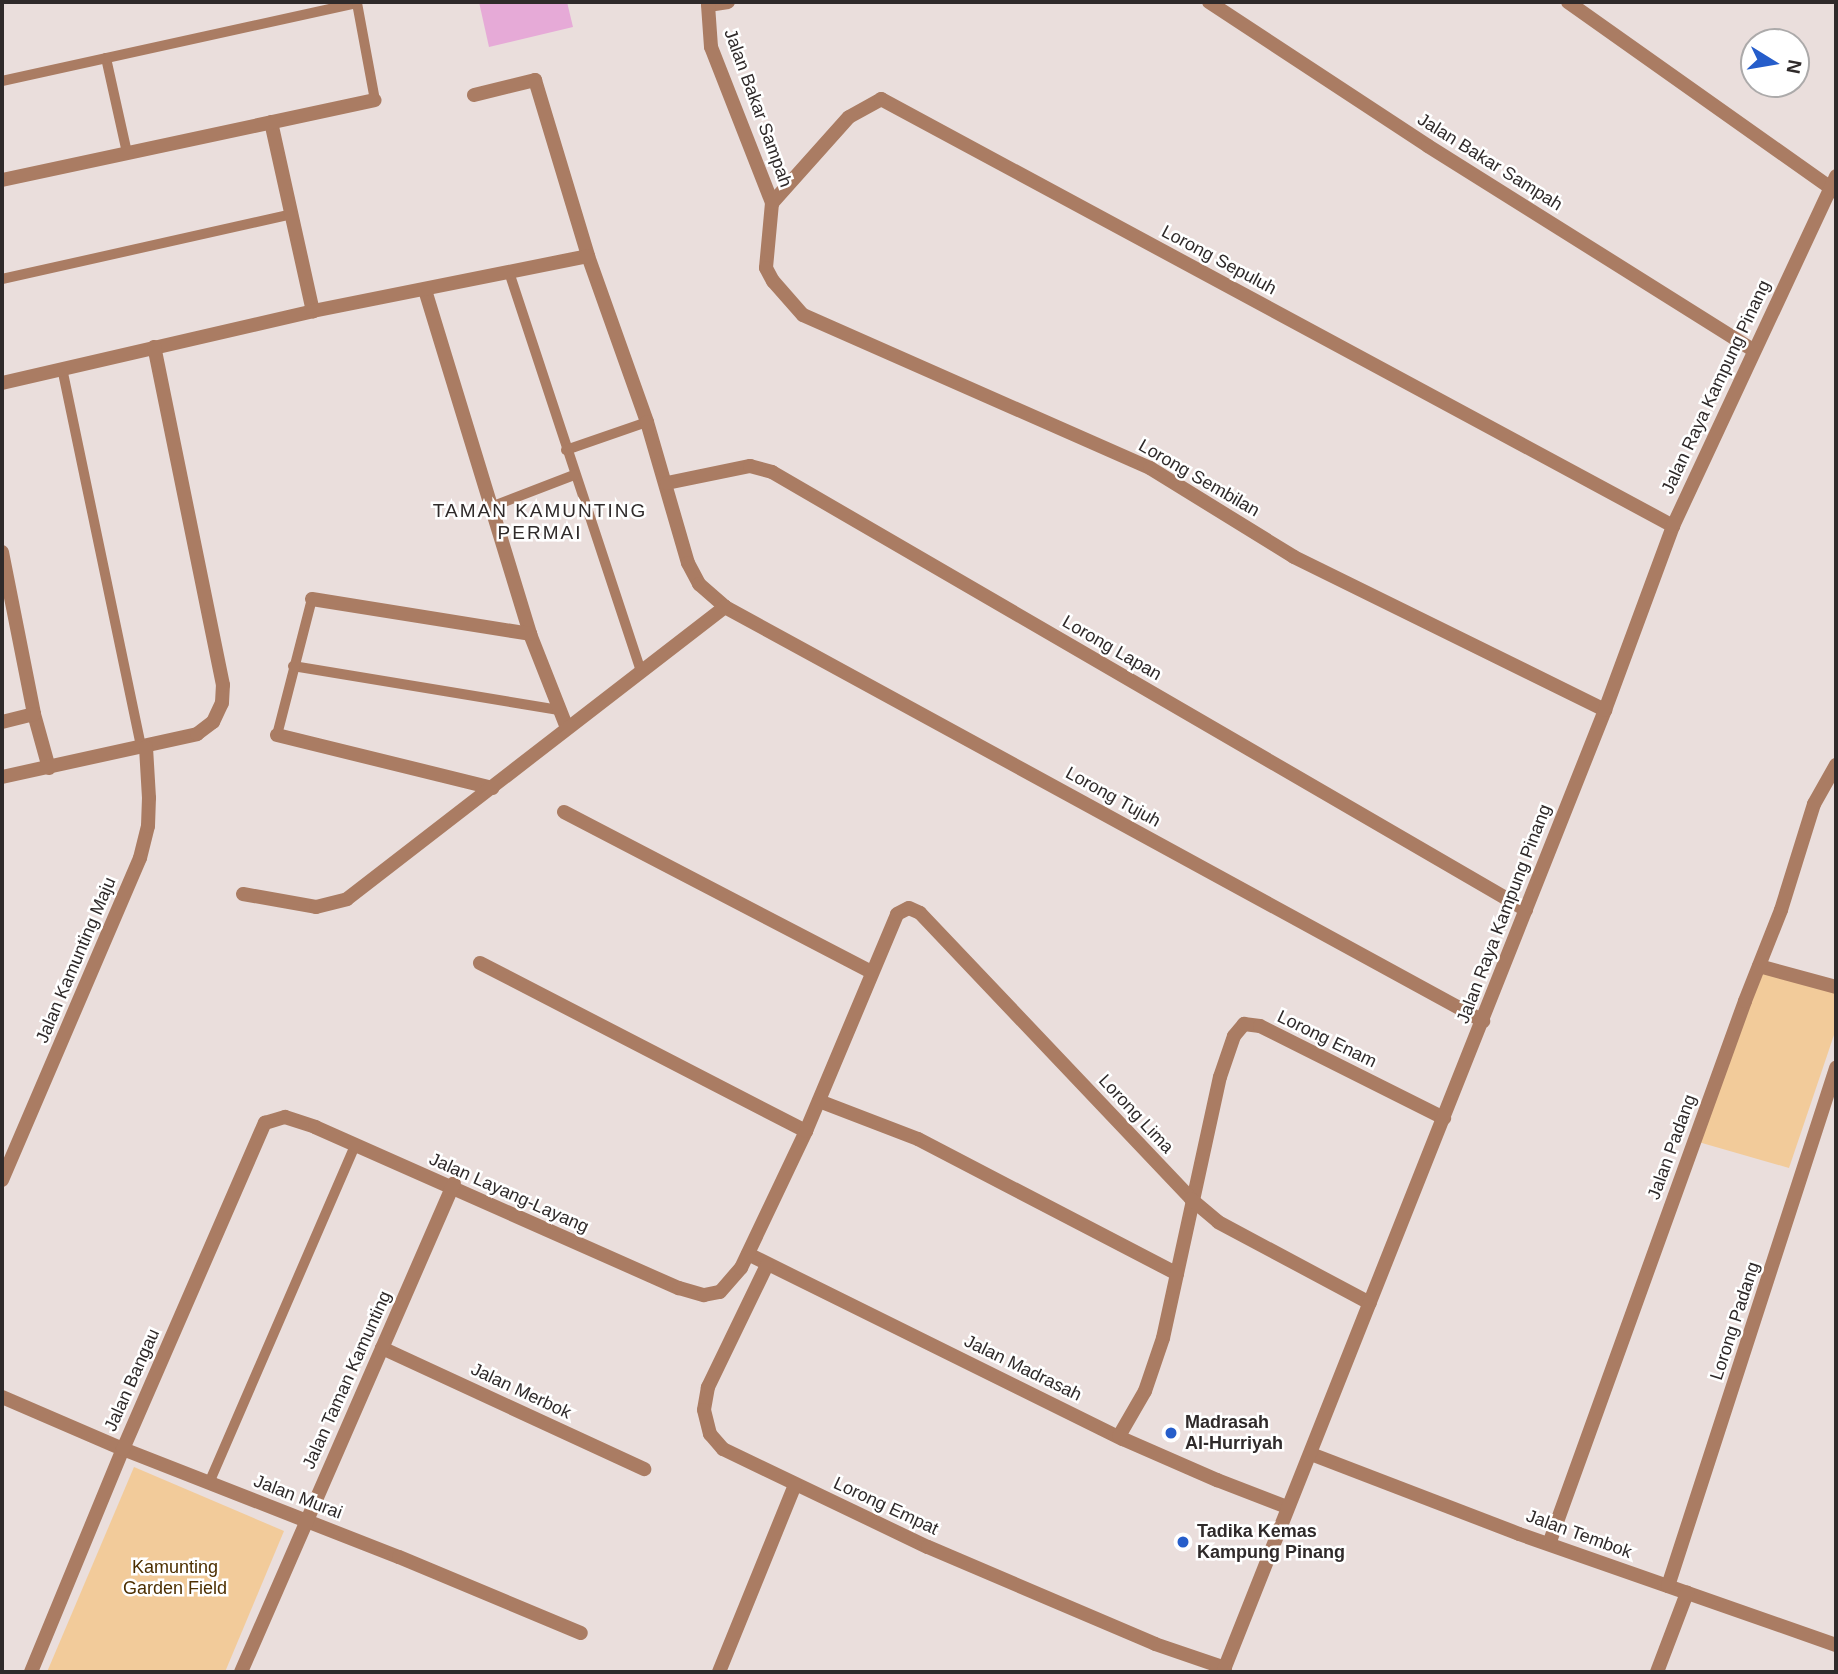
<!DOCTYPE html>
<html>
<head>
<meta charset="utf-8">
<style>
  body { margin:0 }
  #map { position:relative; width:1838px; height:1674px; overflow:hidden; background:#eadedc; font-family:Helvetica,sans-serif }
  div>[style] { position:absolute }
  .green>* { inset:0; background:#f2cb9a }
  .water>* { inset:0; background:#e6aad7 }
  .service>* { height:10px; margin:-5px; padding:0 5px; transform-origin:5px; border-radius:5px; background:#aa7c63 }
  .minor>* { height:14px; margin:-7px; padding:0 7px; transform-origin:7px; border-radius:7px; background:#aa7c63 }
  .dots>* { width:19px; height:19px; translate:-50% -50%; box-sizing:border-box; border:4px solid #fff; border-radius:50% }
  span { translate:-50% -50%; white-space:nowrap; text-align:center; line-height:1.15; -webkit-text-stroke:5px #fff; paint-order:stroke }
  .street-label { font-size:18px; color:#2f2a2a }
  .poi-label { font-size:18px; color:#2f2a2a; font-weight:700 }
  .left { translate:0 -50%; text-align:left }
  .park-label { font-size:18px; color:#4d2f00 }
  .neighbourhood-label { font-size:19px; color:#2f2a2a; letter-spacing:2px }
  .frame { position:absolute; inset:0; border:4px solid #2f2a2a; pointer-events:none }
  .north { position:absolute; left:1740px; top:28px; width:70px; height:70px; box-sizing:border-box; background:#fff; border:2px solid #acaaaa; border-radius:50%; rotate:101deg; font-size:19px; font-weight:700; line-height:28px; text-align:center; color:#2f2a2a }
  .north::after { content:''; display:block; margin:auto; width:24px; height:32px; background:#265dca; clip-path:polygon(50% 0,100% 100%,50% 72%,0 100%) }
</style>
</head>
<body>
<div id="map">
  <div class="green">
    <div style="clip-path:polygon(1759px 966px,1836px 987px,1836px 1029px,1789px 1168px,1695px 1141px)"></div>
    <div style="clip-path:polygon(134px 1467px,284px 1531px,225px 1672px,47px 1672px)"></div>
  </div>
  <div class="water">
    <div style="clip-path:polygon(479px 2px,567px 2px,573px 27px,489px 47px)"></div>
  </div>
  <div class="service">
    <div style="left:106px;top:58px;width:97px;rotate:77.5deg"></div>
    <div style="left:2px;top:81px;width:363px;rotate:-12.4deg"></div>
    <div style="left:357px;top:3px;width:99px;rotate:79.5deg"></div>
    <div style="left:509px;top:272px;width:421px;rotate:71.7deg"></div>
    <div style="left:2px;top:279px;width:297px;rotate:-12.6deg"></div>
    <div style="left:62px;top:368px;width:387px;rotate:78.2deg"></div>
    <div style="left:566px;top:450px;width:86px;rotate:-19.1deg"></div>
    <div style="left:491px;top:507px;width:89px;rotate:-21.1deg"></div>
    <div style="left:293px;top:666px;width:271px;rotate:9.4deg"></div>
    <div style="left:277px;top:735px;width:140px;rotate:-75.6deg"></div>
    <div style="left:209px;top:1483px;width:368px;rotate:-66.6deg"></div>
  </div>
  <div class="minor">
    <div style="left:728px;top:2px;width:20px;rotate:171deg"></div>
    <div style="left:708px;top:5px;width:42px;rotate:85.9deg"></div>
    <div style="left:711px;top:47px;width:168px;rotate:68.6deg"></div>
    <div style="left:772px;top:203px;width:65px;rotate:95.3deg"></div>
    <div style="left:766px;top:268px;width:15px;rotate:62deg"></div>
    <div style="left:773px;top:281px;width:45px;rotate:48.6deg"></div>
    <div style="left:803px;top:315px;width:379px;rotate:23.8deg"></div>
    <div style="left:1150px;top:468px;width:169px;rotate:31.7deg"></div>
    <div style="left:1294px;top:557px;width:347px;rotate:26.2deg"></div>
    <div style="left:1209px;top:2px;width:262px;rotate:33.3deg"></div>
    <div style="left:1428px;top:146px;width:384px;rotate:32.1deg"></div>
    <div style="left:1568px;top:2px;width:329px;rotate:35.3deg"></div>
    <div style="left:474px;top:95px;width:63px;rotate:-13.8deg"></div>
    <div style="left:535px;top:80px;width:184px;rotate:73.2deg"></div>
    <div style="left:588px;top:256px;width:176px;rotate:70.4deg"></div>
    <div style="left:647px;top:422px;width:147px;rotate:73.8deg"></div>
    <div style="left:688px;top:563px;width:24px;rotate:62deg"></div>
    <div style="left:699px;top:584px;width:35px;rotate:41deg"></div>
    <div style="left:725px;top:607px;width:864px;rotate:28.64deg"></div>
    <div style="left:271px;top:122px;width:194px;rotate:77.5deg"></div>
    <div style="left:2px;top:180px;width:381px;rotate:-12.1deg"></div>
    <div style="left:772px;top:203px;width:115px;rotate:-48.2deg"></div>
    <div style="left:849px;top:117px;width:37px;rotate:-29deg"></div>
    <div style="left:881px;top:99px;width:900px;rotate:28.33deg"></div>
    <div style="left:425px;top:290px;width:360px;rotate:73deg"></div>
    <div style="left:530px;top:634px;width:101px;rotate:68.5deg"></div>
    <div style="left:2px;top:383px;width:319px;rotate:-13deg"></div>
    <div style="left:313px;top:311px;width:280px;rotate:-11.3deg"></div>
    <div style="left:667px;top:483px;width:85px;rotate:-11.6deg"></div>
    <div style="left:750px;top:466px;width:23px;rotate:15deg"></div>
    <div style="left:772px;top:472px;width:872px;rotate:30.15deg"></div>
    <div style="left:2px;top:552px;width:165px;rotate:78.8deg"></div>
    <div style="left:34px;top:714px;width:56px;rotate:74.5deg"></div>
    <div style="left:312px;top:599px;width:221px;rotate:9.1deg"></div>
    <div style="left:2px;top:722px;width:33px;rotate:-14deg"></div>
    <div style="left:277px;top:735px;width:222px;rotate:13.8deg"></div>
    <div style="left:2px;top:777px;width:200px;rotate:-12.4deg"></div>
    <div style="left:197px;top:734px;width:20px;rotate:-37deg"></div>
    <div style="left:213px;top:722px;width:21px;rotate:-65deg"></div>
    <div style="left:222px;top:703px;width:18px;rotate:-87deg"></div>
    <div style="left:223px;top:685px;width:345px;rotate:-101.5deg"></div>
    <div style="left:564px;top:812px;width:346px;rotate:27.5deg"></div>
    <div style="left:243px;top:894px;width:74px;rotate:10.1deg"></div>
    <div style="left:316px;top:907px;width:32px;rotate:-14deg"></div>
    <div style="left:347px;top:899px;width:478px;rotate:-37.7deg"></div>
    <div style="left:480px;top:963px;width:367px;rotate:27.3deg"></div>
    <div style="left:1759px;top:966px;width:80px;rotate:15.3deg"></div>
    <div style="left:819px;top:1101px;width:106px;rotate:21deg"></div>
    <div style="left:918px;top:1139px;width:292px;rotate:27.5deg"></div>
    <div style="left:2px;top:1180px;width:350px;rotate:-66.8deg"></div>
    <div style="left:140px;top:858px;width:33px;rotate:-76deg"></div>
    <div style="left:148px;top:826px;width:28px;rotate:-88deg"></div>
    <div style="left:149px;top:798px;width:51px;rotate:-93.4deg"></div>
    <div style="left:748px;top:1254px;width:418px;rotate:26.3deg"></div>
    <div style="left:1123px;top:1439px;width:103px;rotate:23.6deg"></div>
    <div style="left:1217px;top:1480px;width:75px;rotate:21.1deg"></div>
    <div style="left:767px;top:1265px;width:136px;rotate:115.8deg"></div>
    <div style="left:708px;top:1387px;width:23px;rotate:100deg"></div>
    <div style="left:704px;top:1410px;width:25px;rotate:76deg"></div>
    <div style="left:710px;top:1434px;width:20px;rotate:49deg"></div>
    <div style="left:723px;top:1449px;width:227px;rotate:25.6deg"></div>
    <div style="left:928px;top:1547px;width:247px;rotate:23.1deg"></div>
    <div style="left:1155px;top:1644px;width:74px;rotate:18.9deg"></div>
    <div style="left:382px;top:1348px;width:289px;rotate:24.8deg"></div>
    <div style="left:2px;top:1397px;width:132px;rotate:23.3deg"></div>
    <div style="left:123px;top:1449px;width:296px;rotate:21.4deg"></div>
    <div style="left:399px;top:1557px;width:197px;rotate:22.7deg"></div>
    <div style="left:1119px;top:1436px;width:52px;rotate:-60deg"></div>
    <div style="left:1145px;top:1391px;width:56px;rotate:-71.2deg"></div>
    <div style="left:1163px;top:1338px;width:267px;rotate:-77.7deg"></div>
    <div style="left:1220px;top:1077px;width:43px;rotate:-71.1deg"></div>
    <div style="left:1234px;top:1036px;width:16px;rotate:-50deg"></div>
    <div style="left:1244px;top:1024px;width:16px;rotate:7deg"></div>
    <div style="left:1260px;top:1026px;width:206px;rotate:26.6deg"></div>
    <div style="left:1311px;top:1454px;width:223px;rotate:21deg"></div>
    <div style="left:1519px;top:1534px;width:336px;rotate:19.3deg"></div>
    <div style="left:1549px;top:1544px;width:577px;rotate:-70.15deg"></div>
    <div style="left:1745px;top:1001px;width:98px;rotate:-68.4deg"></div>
    <div style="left:1781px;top:910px;width:111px;rotate:-72.7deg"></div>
    <div style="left:1814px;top:804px;width:45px;rotate:-60.6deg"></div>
    <div style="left:1668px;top:1586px;width:545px;rotate:-72.03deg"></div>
    <div style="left:31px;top:1672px;width:241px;rotate:-67.6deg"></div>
    <div style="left:123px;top:1449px;width:356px;rotate:-66.5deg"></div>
    <div style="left:265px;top:1123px;width:21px;rotate:-17deg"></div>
    <div style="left:285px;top:1117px;width:32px;rotate:18deg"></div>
    <div style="left:315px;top:1127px;width:398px;rotate:23.9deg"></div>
    <div style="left:679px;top:1288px;width:26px;rotate:16deg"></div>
    <div style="left:704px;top:1295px;width:16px;rotate:-11deg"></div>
    <div style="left:720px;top:1292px;width:32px;rotate:-49deg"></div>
    <div style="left:741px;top:1268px;width:152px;rotate:-64.6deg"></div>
    <div style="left:806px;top:1131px;width:235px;rotate:-67.2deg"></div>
    <div style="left:897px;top:914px;width:13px;rotate:-27deg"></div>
    <div style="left:909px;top:908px;width:12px;rotate:24deg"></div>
    <div style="left:920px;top:913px;width:394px;rotate:46.5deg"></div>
    <div style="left:1191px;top:1199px;width:35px;rotate:40deg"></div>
    <div style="left:1218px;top:1222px;width:172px;rotate:28.1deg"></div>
    <div style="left:241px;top:1672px;width:533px;rotate:-66.46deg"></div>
    <div style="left:719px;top:1672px;width:202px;rotate:-67.9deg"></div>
    <div style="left:1223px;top:1672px;width:1035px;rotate:-68.34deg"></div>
    <div style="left:1605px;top:710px;width:196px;rotate:-69.7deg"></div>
    <div style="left:1673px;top:526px;width:386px;rotate:-65deg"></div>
    <div style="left:1657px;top:1672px;width:85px;rotate:-69.2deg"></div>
  </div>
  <div class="dots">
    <div style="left:1171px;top:1433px;background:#265dca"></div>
    <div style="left:1183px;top:1542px;background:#265dca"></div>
  </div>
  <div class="street-label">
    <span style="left:758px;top:108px;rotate:70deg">Jalan Bakar Sampah</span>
    <span style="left:1490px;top:162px;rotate:32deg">Jalan Bakar Sampah</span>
    <span style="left:1219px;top:260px;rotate:28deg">Lorong Sepuluh</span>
    <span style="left:1716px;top:387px;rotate:-65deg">Jalan Raya Kampung Pinang</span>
    <span style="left:1199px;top:478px;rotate:30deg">Lorong Sembilan</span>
    <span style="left:1112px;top:648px;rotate:30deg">Lorong Lapan</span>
    <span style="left:1113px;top:797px;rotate:29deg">Lorong Tujuh</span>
    <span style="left:1504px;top:914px;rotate:-69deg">Jalan Raya Kampung Pinang</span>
    <span style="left:76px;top:960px;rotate:-67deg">Jalan Kamunting Maju</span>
    <span style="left:1327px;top:1039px;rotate:26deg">Lorong Enam</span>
    <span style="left:1136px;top:1114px;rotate:47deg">Lorong Lima</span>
    <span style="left:1672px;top:1147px;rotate:-70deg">Jalan Padang</span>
    <span style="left:509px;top:1193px;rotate:24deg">Jalan Layang-Layang</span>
    <span style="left:1735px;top:1321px;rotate:-72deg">Lorong Padang</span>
    <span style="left:1023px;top:1368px;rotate:26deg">Jalan Madrasah</span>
    <span style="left:132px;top:1380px;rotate:-66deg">Jalan Bangau</span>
    <span style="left:347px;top:1380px;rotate:-66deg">Jalan Taman Kamunting</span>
    <span style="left:521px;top:1391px;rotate:25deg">Jalan Merbok</span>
    <span style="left:298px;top:1497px;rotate:21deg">Jalan Murai</span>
    <span style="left:886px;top:1506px;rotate:25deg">Lorong Empat</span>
    <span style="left:1579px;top:1534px;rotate:20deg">Jalan Tembok</span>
  </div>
  <div class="poi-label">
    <span class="left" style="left:1185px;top:1433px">Madrasah<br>Al-Hurriyah</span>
    <span class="left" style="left:1197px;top:1542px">Tadika Kemas<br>Kampung Pinang</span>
  </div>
  <div class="park-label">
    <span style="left:175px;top:1578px">Kamunting<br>Garden Field</span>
  </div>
  <div class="neighbourhood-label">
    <span style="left:540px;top:522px">TAMAN KAMUNTING<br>PERMAI</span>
  </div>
  <div class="frame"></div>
  <div class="north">N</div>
</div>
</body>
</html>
